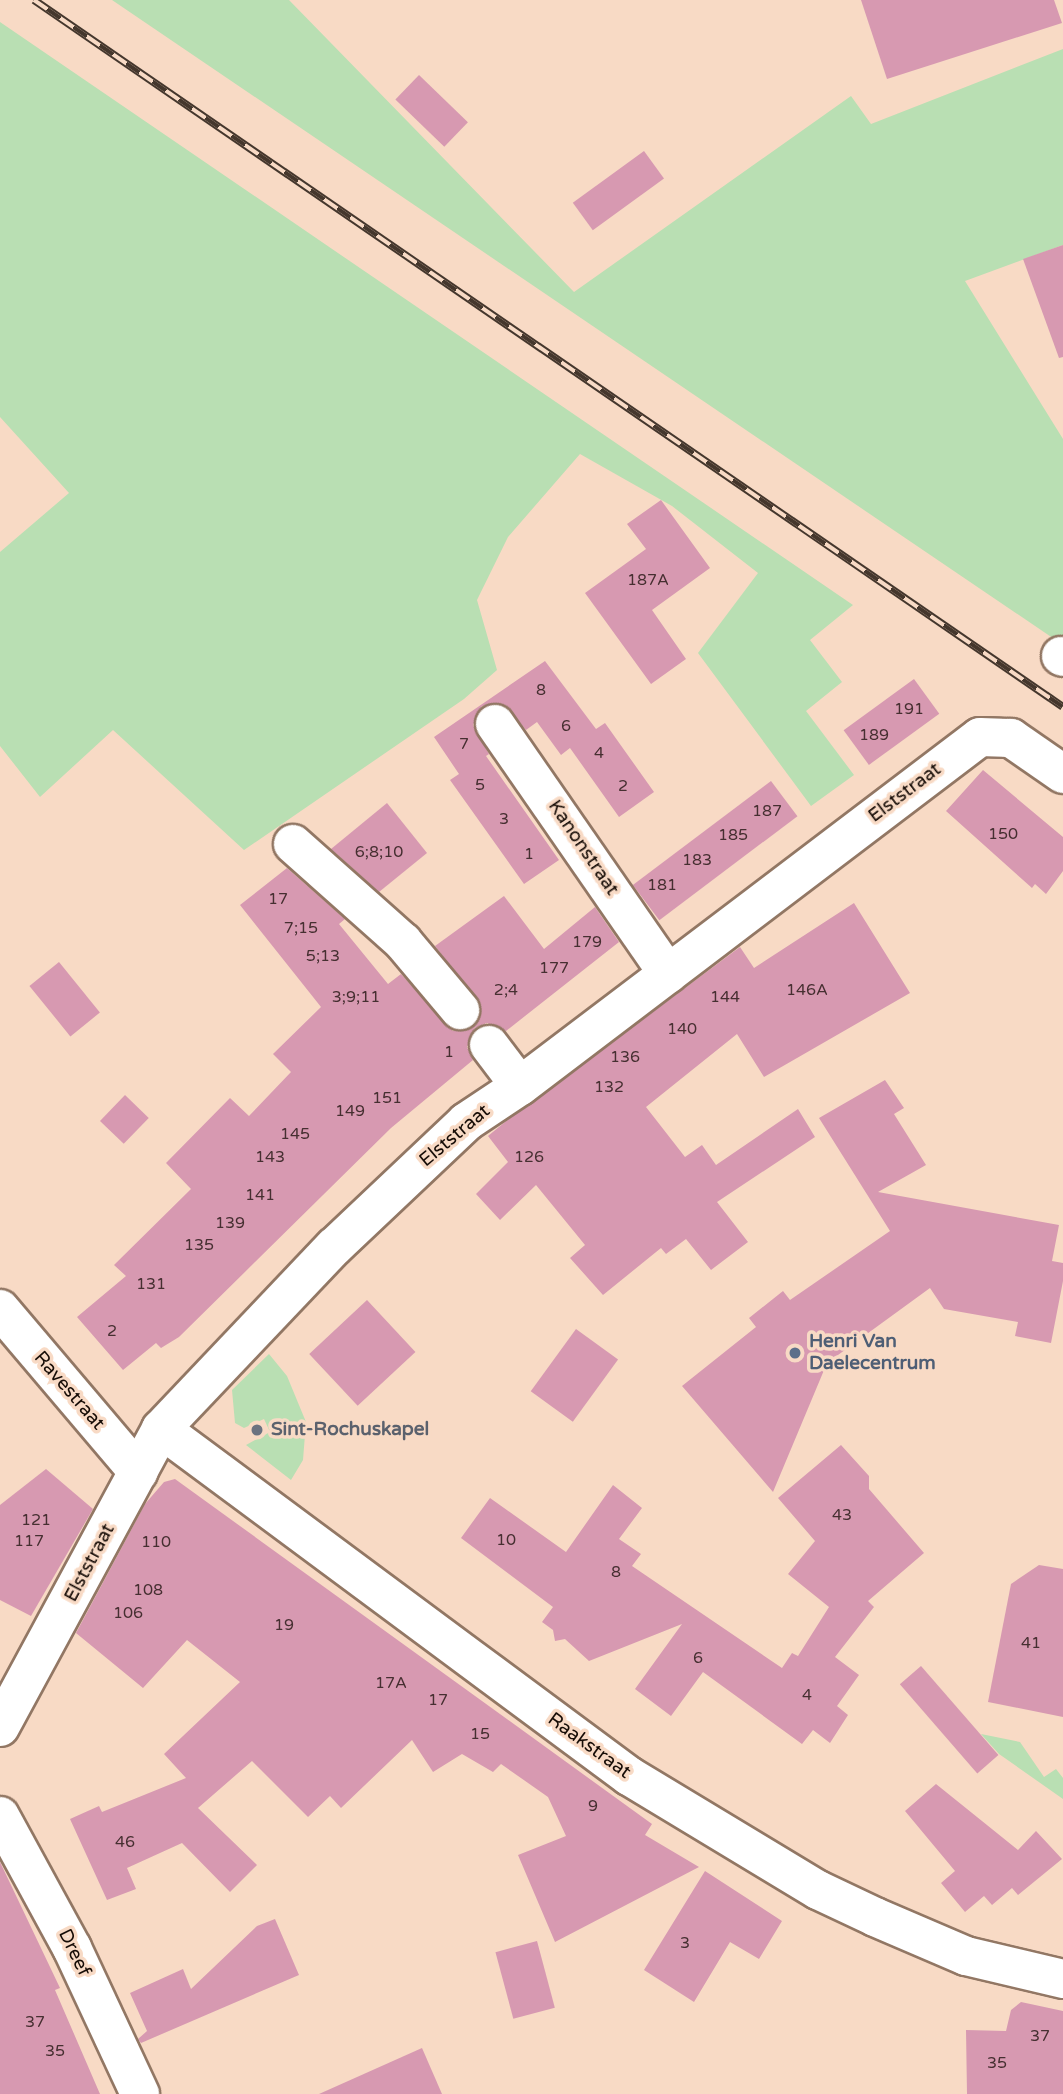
<!DOCTYPE html>
<html>
<head>
<meta charset="utf-8">
<style>
  body { margin:0 }
  #map { position:relative; width:1063px; height:2094px; overflow:hidden; background:#f8dac5; font-family:"Varela Round",sans-serif }
  div>[style] { position:absolute }
  .green>* { inset:0; background:#b9dfb3 }
  .building>* { inset:0; background:#d799b1; transform-origin:0 0 }
  .roads { filter:drop-shadow(2px 0 #927764) drop-shadow(-2px 0 #927764) drop-shadow(0 2px #927764) drop-shadow(0 -2px #927764) }
  .street>* { height:38px; margin:-19px; padding:0 19px; transform-origin:19px; border-radius:19px; background:#fff }
  .rail>* { height:8px; margin-top:-4px; transform-origin:0; background:repeating-linear-gradient(90deg,#f8dac5 0 16px,#45372d 0 32px); box-sizing:border-box; border-block:2px solid #45372d }
  .dots>* { width:19px; height:19px; translate:-50% -50%; box-sizing:border-box; border:4px solid #f8dac5; border-radius:50% }
  span { translate:-50% -50%; white-space:nowrap; text-align:center; line-height:1.15; -webkit-text-stroke:7px #f8dac5; paint-order:stroke }
  .number-label { font-size:16px; color:#462f31 }
  .number-label span { -webkit-text-stroke-width:0 }
  .street-label { font-size:19px; color:#160c06 }
  .service-label { font-size:19px; color:#4e5e75; font-weight:700 }
  .left { translate:0 -50%; text-align:left }
  .worship-label { font-size:19px; color:#5b616d; font-weight:700 }
</style>
</head>
<body>
<div id="map">
  <div class="green">
    <div style="clip-path:polygon(112px 0,289px 0,574px 292px,851px 96px,871px 124px,1063px 49px,1063px 245px,965px 281px,1063px 439px,1063px 645px)"></div>
    <div style="clip-path:polygon(0 22px,853px 605px,810px 640px,842px 682px,806px 711px,854px 775px,811px 806px,698px 653px,758px 573px,672px 506px,580px 454px,508px 537px,477px 600px,497px 670px,464px 699px,244px 850px,113px 730px,40px 797px,0 746px,0 552px,69px 493px,0 417px)"></div>
    <div style="clip-path:polygon(269px 1354px,287px 1376px,306px 1422px,303px 1460px,291px 1480px,246px 1445px,270px 1432px,264px 1419px,244px 1428px,235px 1423px,232px 1390px)"></div>
    <div style="clip-path:polygon(981px 1734px,1020px 1742px,1044px 1777px,1056px 1769px,1063px 1778px,1063px 1799px,999px 1754px)"></div>
  </div>
  <div class="building">
    <div style="clip-path:polygon(861px 0,1054px 0,1062px 23px,887px 79px)"></div>
    <div style="left:419px;top:75px;width:68px;height:34px;rotate:44deg"></div>
    <div style="left:644px;top:151px;width:34px;height:88px;rotate:54deg"></div>
    <div style="clip-path:polygon(1063px 245px,1063px 357px,1059px 358px,1023px 259px)"></div>
    <div style="clip-path:polygon(661px 500px,710px 568px,652px 610px,686px 659px,651px 684px,585px 593px,646px 549px,627px 524px)"></div>
    <div style="clip-path:polygon(545px 661px,596px 729px,605px 723px,654px 792px,619px 817px,570px 748px,561px 755px,537px 722px,526px 730px,505px 705px,482px 706px,473px 725px,489px 754px,486px 756px,559px 860px,524px 884px,450px 780px,459px 774px,434px 737px)"></div>
    <div style="left:914px;top:679px;width:43px;height:87px;rotate:54deg"></div>
    <div style="clip-path:polygon(983px 770px,1063px 837px,1063px 871px,1046px 894px,1035px 884px,1032px 888px,946px 811px)"></div>
    <div style="left:771px;top:781px;width:44px;height:173px;rotate:53deg"></div>
    <div style="clip-path:polygon(387px 803px,427px 853px,379px 892px,331px 849px)"></div>
    <div style="clip-path:polygon(287px 868px,345px 919px,339px 924px,388px 984px,401px 974px,453px 1031px,475px 1026px,481px 1006px,435px 946px,504px 896px,544px 949px,595px 907px,619px 942px,506px 1031px,487px 1023px,475px 1028px,467px 1047px,473px 1060px,391px 1128px,179px 1337px,161px 1348px,156px 1343px,123px 1370px,77px 1317px,126px 1276px,114px 1265px,191px 1189px,166px 1163px,230px 1098px,249px 1116px,291px 1072px,273px 1054px,321px 1007px,240px 905px)"></div>
    <div style="clip-path:polygon(854px 903px,910px 993px,764px 1077px,737px 1034px,646px 1107px,685px 1157px,702px 1145px,716px 1165px,798px 1109px,815px 1137px,717px 1202px,748px 1242px,711px 1270px,686px 1239px,666px 1254px,661px 1248px,603px 1295px,570px 1258px,585px 1245px,536px 1185px,500px 1220px,476px 1194px,508px 1162px,488px 1136px,505px 1122px,740px 947px,754px 968px)"></div>
    <div style="left:59px;top:962px;width:65px;height:38px;rotate:51deg"></div>
    <div style="clip-path:polygon(885px 1080px,904px 1108px,894px 1114px,926px 1165px,878px 1192px,1059px 1225px,1052px 1261px,1063px 1263px,1063px 1281px,1051px 1343px,1015px 1336px,1018px 1322px,944px 1309px,930px 1288px,827px 1363px,773px 1492px,682px 1386px,756px 1327px,749px 1318px,783px 1291px,790px 1300px,890px 1231px,819px 1118px)"></div>
    <div style="left:125px;top:1095px;width:33px;height:36px;rotate:44deg"></div>
    <div style="left:367px;top:1300px;width:71px;height:79px;rotate:47deg"></div>
    <div style="left:576px;top:1329px;width:52px;height:77px;rotate:36deg"></div>
    <div style="clip-path:polygon(841px 1445px,869px 1476px,869px 1489px,924px 1553px,868px 1601px,874px 1607px,835px 1657px,859px 1675px,837px 1706px,848px 1715px,830px 1743px,813px 1730px,802px 1744px,703px 1672px,671px 1716px,635px 1689px,682px 1624px,589px 1661px,565px 1639px,555px 1641px,553px 1630px,542px 1622px,553px 1607px,461px 1538px,490px 1498px,566px 1552px,613px 1485px,642px 1508px,619px 1539px,641px 1554px,632px 1566px,782px 1668px,792px 1653px,798px 1656px,829px 1607px,788px 1574px,815px 1541px,778px 1498px)"></div>
    <div style="clip-path:polygon(46px 1469px,93px 1509px,31px 1616px,0 1600px,0 1505px)"></div>
    <div style="clip-path:polygon(175px 1479px,652px 1824px,645px 1835px,699px 1867px,555px 1942px,518px 1855px,566px 1836px,548px 1797px,501px 1764px,493px 1772px,462px 1754px,433px 1772px,412px 1740px,341px 1808px,330px 1796px,308px 1817px,252px 1761px,198px 1808px,257px 1865px,230px 1892px,182px 1843px,127px 1868px,136px 1889px,107px 1900px,70px 1819px,99px 1806px,102px 1812px,186px 1778px,164px 1754px,240px 1682px,187px 1640px,143px 1688px,76px 1633px,145px 1504px,164px 1482px)"></div>
    <div style="clip-path:polygon(1039px 1565px,1063px 1569px,1063px 1717px,988px 1702px,1011px 1584px)"></div>
    <div style="left:921px;top:1666px;width:118px;height:28px;rotate:49deg"></div>
    <div style="clip-path:polygon(936px 1784px,1018px 1850px,1036px 1831px,1062px 1859px,1018px 1895px,1012px 1888px,992px 1905px,984px 1896px,965px 1912px,941px 1883px,955px 1871px,905px 1811px)"></div>
    <div style="clip-path:polygon(0 1862px,60px 1988px,55px 1990px,100px 2094px,0 2094px)"></div>
    <div style="clip-path:polygon(705px 1871px,782px 1921px,759px 1959px,730px 1942px,694px 2002px,644px 1970px)"></div>
    <div style="clip-path:polygon(275px 1919px,299px 1975px,141px 2043px,138px 2039px,147px 2031px,130px 1993px,183px 1969px,191px 1989px,257px 1926px)"></div>
    <div style="left:537px;top:1941px;width:69px;height:43px;rotate:75deg"></div>
    <div style="clip-path:polygon(1021px 2002px,1063px 2011px,1063px 2094px,967px 2094px,966px 2030px,1006px 2031px,1011px 2010px)"></div>
    <div style="clip-path:polygon(422px 2048px,442px 2094px,319px 2094px)"></div>
  </div>
  <div class="roads">
    <div class="street">
      <div style="left:1061px;top:656px;width:2px;rotate:27deg"></div>
      <div style="left:495px;top:724px;width:304px;rotate:55.3deg"></div>
      <div style="left:293px;top:844px;width:147px;rotate:41.7deg"></div>
      <div style="left:403px;top:942px;width:89px;rotate:50deg"></div>
      <div style="left:489px;top:1045px;width:51px;rotate:52.9deg"></div>
      <div style="left:0;top:1309px;width:214px;rotate:49.7deg"></div>
      <div style="left:161px;top:1429px;width:583px;rotate:36.56deg"></div>
      <div style="left:629px;top:1776px;width:221px;rotate:31.1deg"></div>
      <div style="left:818px;top:1890px;width:63px;rotate:25.3deg"></div>
      <div style="left:875px;top:1917px;width:99px;rotate:23.2deg"></div>
      <div style="left:966px;top:1956px;width:100px;rotate:13.3deg"></div>
      <div style="left:0;top:1727px;width:339px;rotate:-61.6deg"></div>
      <div style="left:161px;top:1429px;width:251px;rotate:-46.5deg"></div>
      <div style="left:334px;top:1247px;width:182px;rotate:-43.4deg"></div>
      <div style="left:466px;top:1122px;width:65px;rotate:-33.7deg"></div>
      <div style="left:520px;top:1086px;width:577px;rotate:-37.19deg"></div>
      <div style="left:980px;top:737px;width:31px;rotate:2deg"></div>
      <div style="left:1011px;top:738px;width:63px;rotate:34.7deg"></div>
      <div style="left:0;top:1816px;width:150px;rotate:61.4deg"></div>
      <div style="left:72px;top:1948px;width:161px;rotate:65deg"></div>
    </div>
  </div>
  <div class="rail">
    <div style="left:34px;top:0;width:1248px;rotate:34.49deg"></div>
  </div>
  <div class="dots">
    <div style="left:795px;top:1353px;background:#5c6f8a"></div>
    <div style="left:257px;top:1430px;background:#6b7280"></div>
  </div>
  <div class="number-label">
    <span style="left:648px;top:580px">187A</span>
    <span style="left:541px;top:690px">8</span>
    <span style="left:909px;top:709px">191</span>
    <span style="left:566px;top:726px">6</span>
    <span style="left:874px;top:735px">189</span>
    <span style="left:464px;top:744px">7</span>
    <span style="left:599px;top:753px">4</span>
    <span style="left:480px;top:785px">5</span>
    <span style="left:623px;top:786px">2</span>
    <span style="left:767px;top:811px">187</span>
    <span style="left:504px;top:819px">3</span>
    <span style="left:1003px;top:834px">150</span>
    <span style="left:733px;top:835px">185</span>
    <span style="left:379px;top:852px">6;8;10</span>
    <span style="left:529px;top:854px">1</span>
    <span style="left:697px;top:860px">183</span>
    <span style="left:662px;top:885px">181</span>
    <span style="left:278px;top:899px">17</span>
    <span style="left:301px;top:928px">7;15</span>
    <span style="left:587px;top:942px">179</span>
    <span style="left:323px;top:956px">5;13</span>
    <span style="left:554px;top:968px">177</span>
    <span style="left:506px;top:990px">2;4</span>
    <span style="left:807px;top:990px">146A</span>
    <span style="left:356px;top:997px">3;9;11</span>
    <span style="left:725px;top:997px">144</span>
    <span style="left:682px;top:1029px">140</span>
    <span style="left:449px;top:1052px">1</span>
    <span style="left:625px;top:1057px">136</span>
    <span style="left:609px;top:1087px">132</span>
    <span style="left:387px;top:1098px">151</span>
    <span style="left:350px;top:1111px">149</span>
    <span style="left:295px;top:1134px">145</span>
    <span style="left:270px;top:1157px">143</span>
    <span style="left:529px;top:1157px">126</span>
    <span style="left:260px;top:1195px">141</span>
    <span style="left:230px;top:1223px">139</span>
    <span style="left:199px;top:1245px">135</span>
    <span style="left:151px;top:1284px">131</span>
    <span style="left:112px;top:1331px">2</span>
    <span style="left:842px;top:1515px">43</span>
    <span style="left:36px;top:1520px">121</span>
    <span style="left:506px;top:1540px">10</span>
    <span style="left:29px;top:1541px">117</span>
    <span style="left:156px;top:1542px">110</span>
    <span style="left:616px;top:1572px">8</span>
    <span style="left:148px;top:1590px">108</span>
    <span style="left:128px;top:1613px">106</span>
    <span style="left:284px;top:1625px">19</span>
    <span style="left:1031px;top:1643px">41</span>
    <span style="left:698px;top:1658px">6</span>
    <span style="left:391px;top:1683px">17A</span>
    <span style="left:807px;top:1695px">4</span>
    <span style="left:438px;top:1700px">17</span>
    <span style="left:480px;top:1734px">15</span>
    <span style="left:593px;top:1806px">9</span>
    <span style="left:125px;top:1842px">46</span>
    <span style="left:685px;top:1943px">3</span>
    <span style="left:35px;top:2022px">37</span>
    <span style="left:1040px;top:2036px">37</span>
    <span style="left:55px;top:2051px">35</span>
    <span style="left:997px;top:2063px">35</span>
  </div>
  <div class="street-label">
    <span style="left:905px;top:793px;rotate:-37deg">Elststraat</span>
    <span style="left:583px;top:848px;rotate:56deg">Kanonstraat</span>
    <span style="left:455px;top:1136px;rotate:-40deg">Elststraat</span>
    <span style="left:69px;top:1391px;rotate:49deg">Ravestraat</span>
    <span style="left:90px;top:1563px;rotate:-62deg">Elststraat</span>
    <span style="left:589px;top:1746px;rotate:36deg">Raakstraat</span>
    <span style="left:74px;top:1953px;rotate:64deg">Dreef</span>
  </div>
  <div class="service-label">
    <span class="left" style="left:809px;top:1353px">Henri Van<br>Daelecentrum</span>
  </div>
  <div class="worship-label">
    <span class="left" style="left:271px;top:1430px">Sint-Rochuskapel</span>
  </div>
</div>
</body>
</html>
